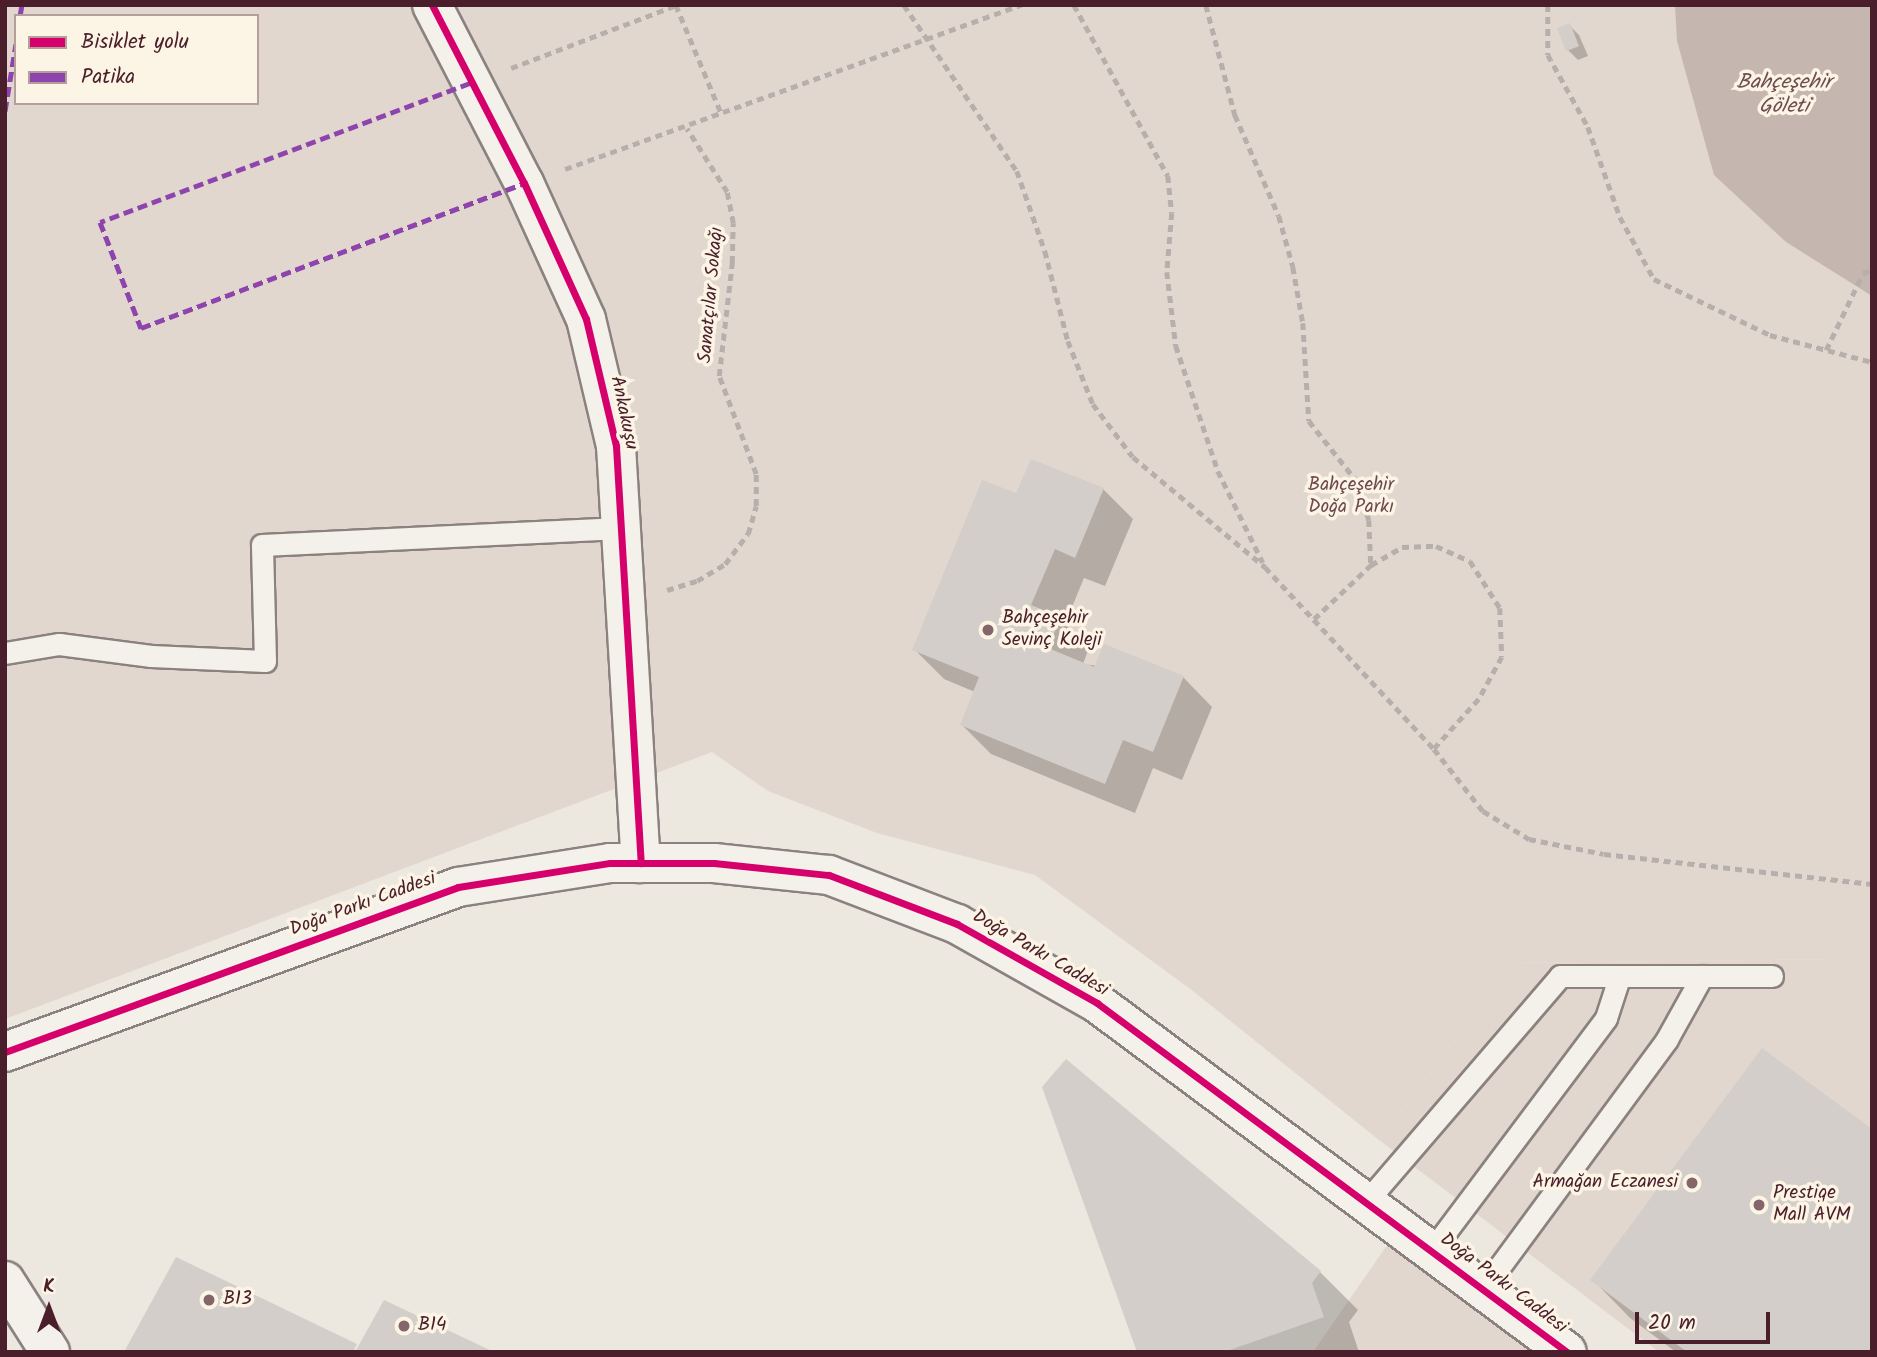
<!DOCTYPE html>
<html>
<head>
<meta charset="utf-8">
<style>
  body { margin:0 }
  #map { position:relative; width:1877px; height:1357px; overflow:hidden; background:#ece7df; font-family:Kalam,sans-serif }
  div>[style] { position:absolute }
  .built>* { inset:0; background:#e2d7ce }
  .green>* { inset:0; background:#e1d7ce }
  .water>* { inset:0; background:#c6b6b0 }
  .shadow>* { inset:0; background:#0003 }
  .building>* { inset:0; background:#d3cec9; transform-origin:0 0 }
  .path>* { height:4.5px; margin-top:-2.25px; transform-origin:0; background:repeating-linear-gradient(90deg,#b6afac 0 7px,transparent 0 12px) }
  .roads { filter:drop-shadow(2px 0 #8b817f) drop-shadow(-2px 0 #8b817f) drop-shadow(0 2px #8b817f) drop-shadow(0 -2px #8b817f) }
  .lane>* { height:21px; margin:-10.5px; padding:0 10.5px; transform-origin:10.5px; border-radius:10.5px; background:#f4f0ea }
  .street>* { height:38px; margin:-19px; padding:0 19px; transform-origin:19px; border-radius:19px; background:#f4f0ea }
  .quiet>* { height:5px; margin-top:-2.5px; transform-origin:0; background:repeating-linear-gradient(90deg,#8e44ad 0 10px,transparent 0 15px) }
  .cycleway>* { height:7px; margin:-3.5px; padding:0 3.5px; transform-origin:3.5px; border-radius:3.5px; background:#d6006c }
  .dots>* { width:19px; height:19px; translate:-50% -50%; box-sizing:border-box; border:4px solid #fcf5e5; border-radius:50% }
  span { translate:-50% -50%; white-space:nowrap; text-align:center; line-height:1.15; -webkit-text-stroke:7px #fcf5e5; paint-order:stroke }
  .street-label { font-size:19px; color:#4a1f2b }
  .park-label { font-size:19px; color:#6e4a50 }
  .poi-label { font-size:19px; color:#4a1f2b }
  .left { translate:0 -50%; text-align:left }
  .right { translate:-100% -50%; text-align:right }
  .water-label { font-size:21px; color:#704c53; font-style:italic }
  .frame { position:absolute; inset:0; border:7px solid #4a1f2b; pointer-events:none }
  .legend { position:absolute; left:14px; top:14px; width:245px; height:91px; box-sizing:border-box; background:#fcf5e5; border:2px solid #b59f9b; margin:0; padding:9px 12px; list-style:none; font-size:21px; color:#4a1f2b }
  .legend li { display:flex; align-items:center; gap:14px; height:35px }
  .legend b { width:35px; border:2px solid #b59f9b }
  .north { position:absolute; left:14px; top:1273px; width:70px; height:70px; -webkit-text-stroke:5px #fcf5e5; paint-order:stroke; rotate:0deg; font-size:19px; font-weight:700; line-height:28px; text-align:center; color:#4a1f2b }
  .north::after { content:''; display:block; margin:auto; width:24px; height:32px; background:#4a1f2b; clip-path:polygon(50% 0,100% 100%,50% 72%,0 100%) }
  .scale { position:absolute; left:1635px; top:1312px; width:135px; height:32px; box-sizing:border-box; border:4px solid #4a1f2b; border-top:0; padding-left:9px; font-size:21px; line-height:24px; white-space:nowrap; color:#4a1f2b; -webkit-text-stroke:5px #fcf5e5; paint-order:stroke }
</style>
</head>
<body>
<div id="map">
  <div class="built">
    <div style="clip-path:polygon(1838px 959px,1796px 1031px,1872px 1087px,1872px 1352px,1659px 1352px,1379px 1140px,1513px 963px)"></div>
  </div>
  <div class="green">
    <div style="clip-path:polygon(evenodd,5px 5px,1872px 5px,1872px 1087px,1796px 1031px,1837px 959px,1513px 963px,1379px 1140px,1193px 991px,1035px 875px,877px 833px,768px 791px,712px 752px,5px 1019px,5px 5px,16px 16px,257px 16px,257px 103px,16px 103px,16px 16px)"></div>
    <div style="clip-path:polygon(1399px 1228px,1567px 1352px,1313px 1352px)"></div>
  </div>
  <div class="water">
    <div style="clip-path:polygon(1675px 5px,1872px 5px,1872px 296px,1786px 242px,1714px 175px,1677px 41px)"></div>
  </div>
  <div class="shadow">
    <div style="clip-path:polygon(1569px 25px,1579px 35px,1588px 56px,1578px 60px,1568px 50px)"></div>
    <div style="clip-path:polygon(1103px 489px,1133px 519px,1105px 586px,1084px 578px,1065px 624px,1089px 648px,1083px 664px,1183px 677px,1212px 707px,1182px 780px,1153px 768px,1135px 813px,991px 754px,962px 725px,975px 692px,944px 679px,914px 649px,1017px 495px)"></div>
    <div style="clip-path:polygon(1066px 1061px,1320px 1272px,1358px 1310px,1349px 1322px,1359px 1352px,1139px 1352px)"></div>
    <div style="clip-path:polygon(1593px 1280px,1872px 1352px,1676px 1352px,1630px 1318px)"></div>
  </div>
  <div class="building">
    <div style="left:1570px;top:23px;width:25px;height:14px;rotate:69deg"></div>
    <div style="clip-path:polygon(1031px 459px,1104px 488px,1075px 558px,1055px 549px,1031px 605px,1061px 617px,1048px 648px,1094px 667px,1104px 644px,1184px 676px,1153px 752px,1123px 740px,1105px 784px,960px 725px,979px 677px,912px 650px,982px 480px,1016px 493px)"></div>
    <div style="clip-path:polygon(1762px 1048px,1872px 1129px,1872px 1352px,1687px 1352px,1590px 1280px)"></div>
    <div style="clip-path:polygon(1066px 1059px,1321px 1271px,1312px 1283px,1324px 1317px,1224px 1352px,1137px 1352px,1042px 1087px)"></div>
    <div style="clip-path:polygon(176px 1257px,357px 1344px,353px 1352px,124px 1352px)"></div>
    <div style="clip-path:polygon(384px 1300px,494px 1352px,355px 1352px)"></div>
  </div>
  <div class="path">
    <div style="left:676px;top:5px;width:119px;rotate:67.3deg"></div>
    <div style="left:904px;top:5px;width:201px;rotate:55.8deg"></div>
    <div style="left:1017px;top:171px;width:85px;rotate:70.7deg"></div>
    <div style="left:1045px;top:251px;width:93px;rotate:75.7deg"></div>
    <div style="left:1068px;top:341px;width:68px;rotate:68.4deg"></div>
    <div style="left:1093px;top:404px;width:66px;rotate:53deg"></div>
    <div style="left:1133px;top:457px;width:172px;rotate:39.8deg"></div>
    <div style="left:1265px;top:567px;width:248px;rotate:47.1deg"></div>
    <div style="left:1434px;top:749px;width:79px;rotate:51.7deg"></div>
    <div style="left:1483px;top:811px;width:54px;rotate:31.3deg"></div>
    <div style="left:1529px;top:839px;width:76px;rotate:11.3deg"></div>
    <div style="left:1604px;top:854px;width:270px;rotate:6.4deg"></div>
    <div style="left:1074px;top:5px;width:195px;rotate:61.2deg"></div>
    <div style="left:1168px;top:176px;width:37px;rotate:84deg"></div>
    <div style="left:1172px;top:213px;width:59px;rotate:94.8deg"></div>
    <div style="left:1167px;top:272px;width:75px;rotate:83.1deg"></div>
    <div style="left:1176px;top:346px;width:132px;rotate:71.4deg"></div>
    <div style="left:1218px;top:471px;width:102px;rotate:63.9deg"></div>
    <div style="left:1206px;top:5px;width:114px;rotate:75.2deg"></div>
    <div style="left:1235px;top:115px;width:110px;rotate:66.5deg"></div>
    <div style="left:1279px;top:216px;width:53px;rotate:74.6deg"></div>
    <div style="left:1293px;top:267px;width:57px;rotate:79.9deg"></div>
    <div style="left:1303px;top:323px;width:98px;rotate:86.5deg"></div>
    <div style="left:1309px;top:421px;width:75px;rotate:51.5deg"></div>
    <div style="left:1356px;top:480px;width:42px;rotate:72deg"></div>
    <div style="left:1369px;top:520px;width:45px;rotate:87.5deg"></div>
    <div style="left:1548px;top:5px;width:50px;rotate:90deg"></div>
    <div style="left:1548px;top:55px;width:82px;rotate:60.9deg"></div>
    <div style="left:1588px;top:127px;width:96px;rotate:70.4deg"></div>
    <div style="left:1620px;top:217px;width:71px;rotate:61.3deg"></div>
    <div style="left:1654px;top:279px;width:129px;rotate:25.8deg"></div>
    <div style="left:1770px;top:335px;width:106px;rotate:14.8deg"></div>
    <div style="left:511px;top:68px;width:178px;rotate:-20.8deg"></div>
    <div style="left:565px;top:169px;width:485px;rotate:-19.8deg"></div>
    <div style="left:1826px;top:350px;width:85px;rotate:-64.3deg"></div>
    <div style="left:1863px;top:273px;width:9px;rotate:-18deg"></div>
    <div style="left:667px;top:590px;width:31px;rotate:-17deg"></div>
    <div style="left:697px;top:581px;width:33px;rotate:-31deg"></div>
    <div style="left:725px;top:564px;width:38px;rotate:-53deg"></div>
    <div style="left:748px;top:534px;width:29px;rotate:-74deg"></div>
    <div style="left:756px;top:506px;width:32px;rotate:-90deg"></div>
    <div style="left:756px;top:474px;width:105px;rotate:-110.7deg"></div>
    <div style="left:719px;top:376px;width:114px;rotate:-83.4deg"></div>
    <div style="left:732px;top:263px;width:40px;rotate:-88.6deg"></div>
    <div style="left:733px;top:223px;width:32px;rotate:-101deg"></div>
    <div style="left:727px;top:192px;width:75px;rotate:-122.4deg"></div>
    <div style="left:1314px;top:619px;width:79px;rotate:-43.5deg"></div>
    <div style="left:1371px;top:565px;width:36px;rotate:-30deg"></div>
    <div style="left:1402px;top:547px;width:34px;rotate:-2deg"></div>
    <div style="left:1436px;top:546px;width:37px;rotate:24deg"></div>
    <div style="left:1470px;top:561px;width:56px;rotate:57.4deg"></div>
    <div style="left:1500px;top:608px;width:49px;rotate:87.7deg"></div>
    <div style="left:1502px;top:657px;width:48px;rotate:118.7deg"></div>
    <div style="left:1479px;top:699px;width:67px;rotate:132deg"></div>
  </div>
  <div class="roads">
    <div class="lane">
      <div style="left:5px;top:653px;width:55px;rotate:-9.5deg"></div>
      <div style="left:59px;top:644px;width:93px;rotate:7.4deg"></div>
      <div style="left:151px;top:656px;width:114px;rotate:2.5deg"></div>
      <div style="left:265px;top:661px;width:116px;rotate:-91.5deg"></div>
      <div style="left:262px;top:545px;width:359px;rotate:-2.7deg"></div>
      <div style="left:1365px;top:1203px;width:299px;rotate:-49.3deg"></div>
      <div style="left:1560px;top:976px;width:212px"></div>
      <div style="left:1432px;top:1250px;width:290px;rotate:-53.1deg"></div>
      <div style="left:1606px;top:1018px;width:42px;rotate:-72deg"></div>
      <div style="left:1483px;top:1289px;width:310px;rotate:-53.6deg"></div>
      <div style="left:1667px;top:1039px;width:72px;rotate:-60.9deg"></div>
    </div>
    <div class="street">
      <div style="left:432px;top:5px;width:200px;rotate:62.7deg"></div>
      <div style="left:524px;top:183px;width:149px;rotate:65.5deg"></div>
      <div style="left:586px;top:319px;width:130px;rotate:76.7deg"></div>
      <div style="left:616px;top:446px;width:418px;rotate:86.6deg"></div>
      <div style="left:5px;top:1052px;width:482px;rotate:-20deg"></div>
      <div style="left:458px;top:887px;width:154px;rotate:-9deg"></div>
      <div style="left:610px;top:863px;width:104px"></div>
      <div style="left:714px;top:863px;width:116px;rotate:6deg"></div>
      <div style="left:829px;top:875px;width:137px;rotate:20.9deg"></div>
      <div style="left:957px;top:924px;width:161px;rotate:29.4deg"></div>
      <div style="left:1097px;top:1003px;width:585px;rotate:36.6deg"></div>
      <div style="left:5px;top:1281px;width:84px;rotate:57.6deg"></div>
    </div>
  </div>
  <div class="quiet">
    <div style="left:20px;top:16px;width:11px;rotate:-80deg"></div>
    <div style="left:470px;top:83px;width:395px;rotate:159.4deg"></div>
    <div style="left:100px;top:222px;width:114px;rotate:68.9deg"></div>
    <div style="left:141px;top:328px;width:410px;rotate:-20.7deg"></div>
    <div style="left:5px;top:111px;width:68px;rotate:-80.7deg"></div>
  </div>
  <div class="cycleway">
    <div style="left:432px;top:5px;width:200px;rotate:62.7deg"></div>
    <div style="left:524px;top:183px;width:149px;rotate:65.5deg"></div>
    <div style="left:586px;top:319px;width:130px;rotate:76.7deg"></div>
    <div style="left:616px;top:446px;width:418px;rotate:86.6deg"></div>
    <div style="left:5px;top:1052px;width:482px;rotate:-20deg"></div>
    <div style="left:458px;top:887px;width:154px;rotate:-9deg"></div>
    <div style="left:610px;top:863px;width:104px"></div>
    <div style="left:714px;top:863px;width:116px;rotate:6deg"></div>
    <div style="left:829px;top:875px;width:137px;rotate:20.9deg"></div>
    <div style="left:957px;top:924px;width:161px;rotate:29.4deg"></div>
    <div style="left:1097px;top:1003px;width:585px;rotate:36.6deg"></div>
  </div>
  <div class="dots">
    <div style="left:988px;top:630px;background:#83656a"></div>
    <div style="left:1692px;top:1183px;background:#83656a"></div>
    <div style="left:1759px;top:1205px;background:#83656a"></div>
    <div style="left:209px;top:1300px;background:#83656a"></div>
    <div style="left:404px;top:1326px;background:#83656a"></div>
  </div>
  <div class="street-label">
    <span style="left:712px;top:295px;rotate:-85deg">Sanatçılar Sokağı</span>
    <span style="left:623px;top:413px;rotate:78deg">Ankakuşu</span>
    <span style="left:363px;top:905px;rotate:-20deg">Doğa Parkı Caddesi</span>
    <span style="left:1040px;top:954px;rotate:30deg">Doğa Parkı Caddesi</span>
    <span style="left:1503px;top:1284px;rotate:37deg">Doğa Parkı Caddesi</span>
  </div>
  <div class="park-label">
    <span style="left:1351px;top:497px">Bahçeşehir<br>Doğa Parkı</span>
  </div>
  <div class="poi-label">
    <span class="left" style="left:1002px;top:630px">Bahçeşehir<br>Sevinç Koleji</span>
    <span class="right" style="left:1678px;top:1183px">Armağan Eczanesi</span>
    <span class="left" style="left:1773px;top:1205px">Prestige<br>Mall AVM</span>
    <span class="left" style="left:223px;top:1300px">B13</span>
    <span class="left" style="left:418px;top:1326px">B14</span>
  </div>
  <div class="water-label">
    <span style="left:1784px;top:95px">Bahçeşehir<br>Göleti</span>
  </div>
  <div class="frame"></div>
  <ul class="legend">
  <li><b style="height:9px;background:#d6006c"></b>Bisiklet yolu</li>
  <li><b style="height:9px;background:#8e44ad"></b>Patika</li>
  </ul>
  <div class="north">K</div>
  <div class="scale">20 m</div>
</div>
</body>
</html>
